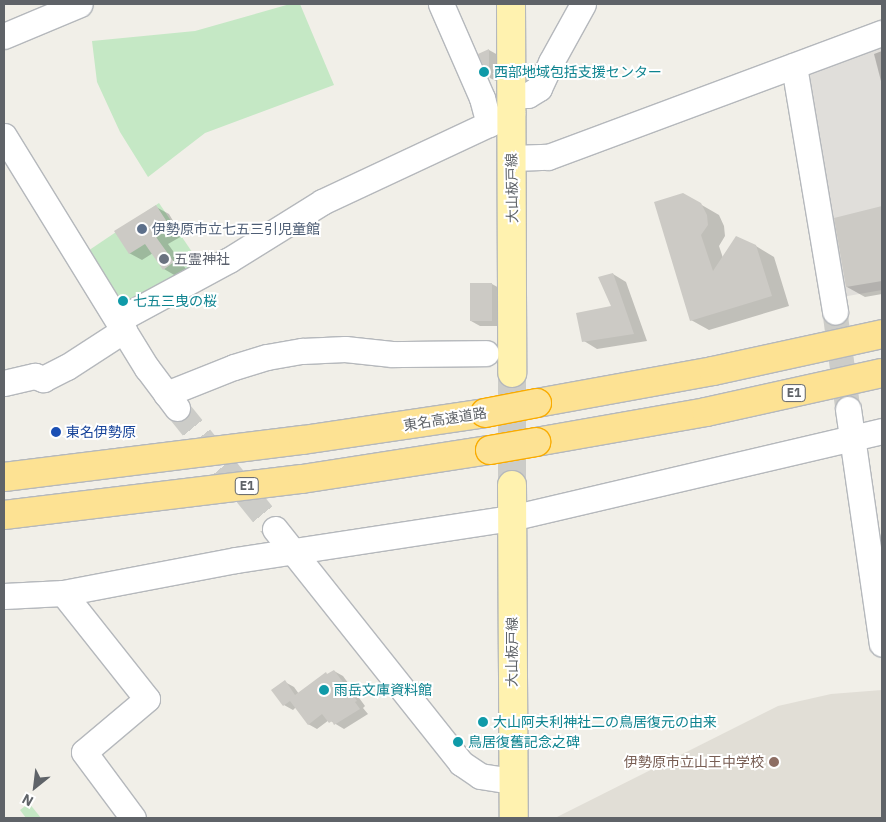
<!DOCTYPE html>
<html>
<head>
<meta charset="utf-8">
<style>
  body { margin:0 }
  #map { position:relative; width:886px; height:822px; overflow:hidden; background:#f1efe8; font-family:"IBM Plex Sans","Noto Sans JP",sans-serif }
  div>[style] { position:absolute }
  .industrial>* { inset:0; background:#e0deda }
  .education>* { inset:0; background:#e1ded6 }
  .green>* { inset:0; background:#c5e8c5; transform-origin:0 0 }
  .shadow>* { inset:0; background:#0003 }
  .building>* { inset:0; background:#cccac5; transform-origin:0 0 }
  .minor-tunnel>* { height:25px; margin-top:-12.5px; transform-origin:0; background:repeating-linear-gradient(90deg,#ccccc8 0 25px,transparent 0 37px) }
  .major-tunnel>* { height:28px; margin-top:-14px; transform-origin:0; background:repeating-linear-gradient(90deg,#ccccc8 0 28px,transparent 0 42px) }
  .roads { filter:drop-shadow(1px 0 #b5b8bc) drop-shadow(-1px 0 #b5b8bc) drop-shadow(0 1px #b5b8bc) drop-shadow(0 -1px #b5b8bc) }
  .minor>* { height:25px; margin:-12.5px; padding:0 12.5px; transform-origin:12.5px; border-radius:12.5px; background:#fff }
  .major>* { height:28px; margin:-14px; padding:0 14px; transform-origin:14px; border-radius:14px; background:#fff2af }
  .highway>* { height:28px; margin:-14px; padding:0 14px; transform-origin:14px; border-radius:14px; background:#fde293 }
  .bridges { filter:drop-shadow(1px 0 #f9ab00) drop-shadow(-1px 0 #f9ab00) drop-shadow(0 1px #f9ab00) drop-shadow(0 -1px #f9ab00) }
  .highway-bridge>* { height:28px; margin:-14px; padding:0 14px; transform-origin:14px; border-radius:14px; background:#fde293 }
  .dots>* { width:14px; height:14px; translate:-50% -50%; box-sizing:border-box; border:2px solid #fff; border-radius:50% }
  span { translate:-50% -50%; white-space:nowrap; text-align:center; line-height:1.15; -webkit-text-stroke:4px #fff; paint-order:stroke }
  .shield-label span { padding:1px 4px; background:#fff; border:1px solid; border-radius:4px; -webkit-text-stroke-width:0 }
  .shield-label { font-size:12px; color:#5f6368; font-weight:700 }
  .culture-label { font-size:14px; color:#0d838f }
  .left { translate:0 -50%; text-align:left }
  .street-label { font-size:14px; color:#5f6368 }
  .service-label { font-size:14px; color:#4e5e75 }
  .worship-label { font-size:14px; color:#5b616d }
  .transit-label { font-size:14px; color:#164399 }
  .education-label { font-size:14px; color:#785e54 }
  .right { translate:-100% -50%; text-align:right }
  .frame { position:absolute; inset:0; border:5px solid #5f6368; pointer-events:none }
  .north { position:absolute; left:10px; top:762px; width:50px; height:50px; -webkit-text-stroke:4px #fff; paint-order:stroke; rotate:209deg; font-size:14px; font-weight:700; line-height:20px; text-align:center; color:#5f6368 }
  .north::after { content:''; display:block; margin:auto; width:18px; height:22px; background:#5f6368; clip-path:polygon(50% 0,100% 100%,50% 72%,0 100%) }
</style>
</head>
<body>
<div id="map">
  <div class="industrial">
    <div style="clip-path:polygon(882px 44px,882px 290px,842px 297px,800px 75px)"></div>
  </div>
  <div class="education">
    <div style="clip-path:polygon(882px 690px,882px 818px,555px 818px,778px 706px,831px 694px)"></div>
  </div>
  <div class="green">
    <div style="clip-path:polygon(290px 4px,300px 4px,334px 85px,205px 133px,148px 177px,120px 132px,97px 82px,92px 41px,195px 31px)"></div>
    <div style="left:159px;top:203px;width:77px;height:88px;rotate:56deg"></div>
    <div style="clip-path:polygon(29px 803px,41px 818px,26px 818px,20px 810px)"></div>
  </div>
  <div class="shadow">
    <div style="clip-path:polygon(489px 50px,498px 55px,498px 82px,490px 78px,480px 54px)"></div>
    <div style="clip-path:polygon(882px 51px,882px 85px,874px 54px)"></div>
    <div style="clip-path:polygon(700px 204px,719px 215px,724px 226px,725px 236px,719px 246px,723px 258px,756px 246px,774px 257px,789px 306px,709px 330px,691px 320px)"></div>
    <div style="clip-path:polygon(156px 207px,169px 214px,182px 236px,168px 244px,186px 269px,176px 276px,164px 269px,153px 253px,142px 260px,129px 253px)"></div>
    <div style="clip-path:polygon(882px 207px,882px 294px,865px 297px,847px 287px,835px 219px)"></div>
    <div style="clip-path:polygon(613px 274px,626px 282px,647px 341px,597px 349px,584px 341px,613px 307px)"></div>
    <div style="clip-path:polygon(492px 284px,501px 289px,501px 326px,480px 326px,471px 321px)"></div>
    <div style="clip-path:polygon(334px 671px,343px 676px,365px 706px,363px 708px,368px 714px,344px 729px,329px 720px,317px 729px,308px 724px,296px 707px,293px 710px,284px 705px,285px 682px,294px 687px,299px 694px)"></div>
  </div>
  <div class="building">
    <div style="clip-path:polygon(489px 49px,489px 79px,478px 54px)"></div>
    <div style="clip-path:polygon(683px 193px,701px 203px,707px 215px,708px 225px,701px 235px,713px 271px,736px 236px,756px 245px,772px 296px,690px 321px,654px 202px)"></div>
    <div style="clip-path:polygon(156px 205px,171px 228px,156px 237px,174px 262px,163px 270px,145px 244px,129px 254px,114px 231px)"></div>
    <div style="clip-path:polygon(882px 206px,882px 281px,846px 287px,834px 218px)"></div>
    <div style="clip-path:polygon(613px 273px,634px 334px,582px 342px,576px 313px,611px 306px,598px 277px)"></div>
    <div style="left:470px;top:283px;width:22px;height:38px"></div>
    <div style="clip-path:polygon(334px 670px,357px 701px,355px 702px,360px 709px,334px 725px,332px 721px,329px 723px,322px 714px,308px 725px,290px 701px,283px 706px,271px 690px,285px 680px,295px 695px,326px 672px,327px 674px)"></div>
  </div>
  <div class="minor-tunnel">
    <div style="left:835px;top:312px;width:98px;rotate:82.4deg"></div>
    <div style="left:177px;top:408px;width:156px;rotate:51deg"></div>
  </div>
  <div class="major-tunnel">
    <div style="left:512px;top:485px;width:112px;rotate:-90deg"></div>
  </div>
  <div class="roads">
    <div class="minor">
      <div style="left:441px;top:4px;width:103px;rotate:66.4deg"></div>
      <div style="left:482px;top:98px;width:27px;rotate:75deg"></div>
      <div style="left:4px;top:36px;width:82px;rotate:-22.8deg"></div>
      <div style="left:794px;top:66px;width:249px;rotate:80.5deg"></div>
      <div style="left:512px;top:96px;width:16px;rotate:-4deg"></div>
      <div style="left:528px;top:95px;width:13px;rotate:-32deg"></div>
      <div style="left:539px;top:88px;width:29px;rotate:-65deg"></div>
      <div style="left:551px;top:62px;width:66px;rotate:-61.1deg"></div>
      <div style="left:4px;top:136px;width:273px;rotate:58.4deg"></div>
      <div style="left:147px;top:368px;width:50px;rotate:53.1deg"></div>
      <div style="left:512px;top:158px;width:36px;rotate:-2deg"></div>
      <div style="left:548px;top:157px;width:356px;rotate:-20.4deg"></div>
      <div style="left:118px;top:320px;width:126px;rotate:-28.4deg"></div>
      <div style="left:229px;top:260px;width:110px;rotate:-31.9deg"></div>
      <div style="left:322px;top:202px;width:210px;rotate:-25.1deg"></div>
      <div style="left:4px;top:383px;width:32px;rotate:-13deg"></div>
      <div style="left:35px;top:376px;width:9px;rotate:21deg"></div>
      <div style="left:43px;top:379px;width:27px;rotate:-27deg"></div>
      <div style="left:67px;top:367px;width:68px;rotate:-33deg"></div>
      <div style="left:166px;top:394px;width:73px;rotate:-21.7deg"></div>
      <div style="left:234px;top:367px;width:34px;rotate:-17deg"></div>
      <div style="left:267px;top:357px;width:36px;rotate:-10deg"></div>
      <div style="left:302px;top:351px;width:43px;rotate:-2.7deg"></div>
      <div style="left:345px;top:349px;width:47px;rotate:6.1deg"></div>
      <div style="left:392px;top:354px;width:94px;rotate:-0.6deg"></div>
      <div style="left:848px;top:409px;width:237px;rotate:81.8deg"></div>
      <div style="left:275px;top:529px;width:299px;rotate:51.5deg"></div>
      <div style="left:461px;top:763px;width:23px;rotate:34deg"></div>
      <div style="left:480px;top:776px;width:33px;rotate:9deg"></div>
      <div style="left:63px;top:593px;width:135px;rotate:51.6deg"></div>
      <div style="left:147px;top:699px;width:82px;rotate:139.9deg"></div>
      <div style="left:84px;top:752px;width:82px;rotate:53.4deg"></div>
      <div style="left:4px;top:596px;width:59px;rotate:-2.9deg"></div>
      <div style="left:63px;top:593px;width:176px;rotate:-10.8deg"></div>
      <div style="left:236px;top:560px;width:278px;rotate:-8.7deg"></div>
      <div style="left:511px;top:518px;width:381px;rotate:-13.2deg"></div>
    </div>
    <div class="major">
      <div style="left:511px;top:4px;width:369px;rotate:89.8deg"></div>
      <div style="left:512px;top:485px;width:333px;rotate:89.7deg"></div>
    </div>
    <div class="highway">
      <div style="left:537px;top:403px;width:179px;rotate:-10.3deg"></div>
      <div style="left:713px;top:371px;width:173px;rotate:-12.3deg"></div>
      <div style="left:536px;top:442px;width:173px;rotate:-10deg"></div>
      <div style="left:706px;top:412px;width:180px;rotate:-12.5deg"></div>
      <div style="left:4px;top:477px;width:301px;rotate:-7.1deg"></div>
      <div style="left:303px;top:440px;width:184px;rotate:-8.4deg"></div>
      <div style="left:4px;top:515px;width:300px;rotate:-6.9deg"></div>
      <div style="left:302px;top:479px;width:190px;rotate:-8.8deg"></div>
    </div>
  </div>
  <div class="bridges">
    <div class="highway-bridge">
      <div style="left:485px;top:413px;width:53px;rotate:-10.9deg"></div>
      <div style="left:490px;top:450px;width:47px;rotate:-9.9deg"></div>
    </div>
  </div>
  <div class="dots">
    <div style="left:484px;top:72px;background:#0f9aa8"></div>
    <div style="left:142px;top:229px;background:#5c6f8a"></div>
    <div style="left:164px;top:259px;background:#6b7280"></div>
    <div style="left:123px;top:301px;background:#0f9aa8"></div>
    <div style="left:56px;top:432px;background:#1a4fb4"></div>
    <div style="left:324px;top:690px;background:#0f9aa8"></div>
    <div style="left:483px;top:722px;background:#0f9aa8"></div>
    <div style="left:458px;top:742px;background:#0f9aa8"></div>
    <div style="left:774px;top:762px;background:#8d6e63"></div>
  </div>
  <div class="shield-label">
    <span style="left:794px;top:393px">E1</span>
    <span style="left:247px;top:486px">E1</span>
  </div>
  <div class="culture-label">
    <span class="left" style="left:494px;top:72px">西部地域包括支援センター</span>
    <span class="left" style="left:133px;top:301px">七五三曳の桜</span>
    <span class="left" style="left:334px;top:690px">雨岳文庫資料館</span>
    <span class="left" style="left:493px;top:722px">大山阿夫利神社二の鳥居復元の由来</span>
    <span class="left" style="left:468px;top:742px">鳥居復舊記念之碑</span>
  </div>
  <div class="street-label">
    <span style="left:512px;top:188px;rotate:-91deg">大山板戸線</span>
    <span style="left:445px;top:419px;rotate:-9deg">東名高速道路</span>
    <span style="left:512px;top:652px;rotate:-90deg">大山板戸線</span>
  </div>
  <div class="service-label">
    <span class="left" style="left:152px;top:229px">伊勢原市立七五三引児童館</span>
  </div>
  <div class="worship-label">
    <span class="left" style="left:174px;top:259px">五霊神社</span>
  </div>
  <div class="transit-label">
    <span class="left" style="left:66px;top:432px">東名伊勢原</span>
  </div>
  <div class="education-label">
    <span class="right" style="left:764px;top:762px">伊勢原市立山王中学校</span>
  </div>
  <div class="frame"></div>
  <div class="north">N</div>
</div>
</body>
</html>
